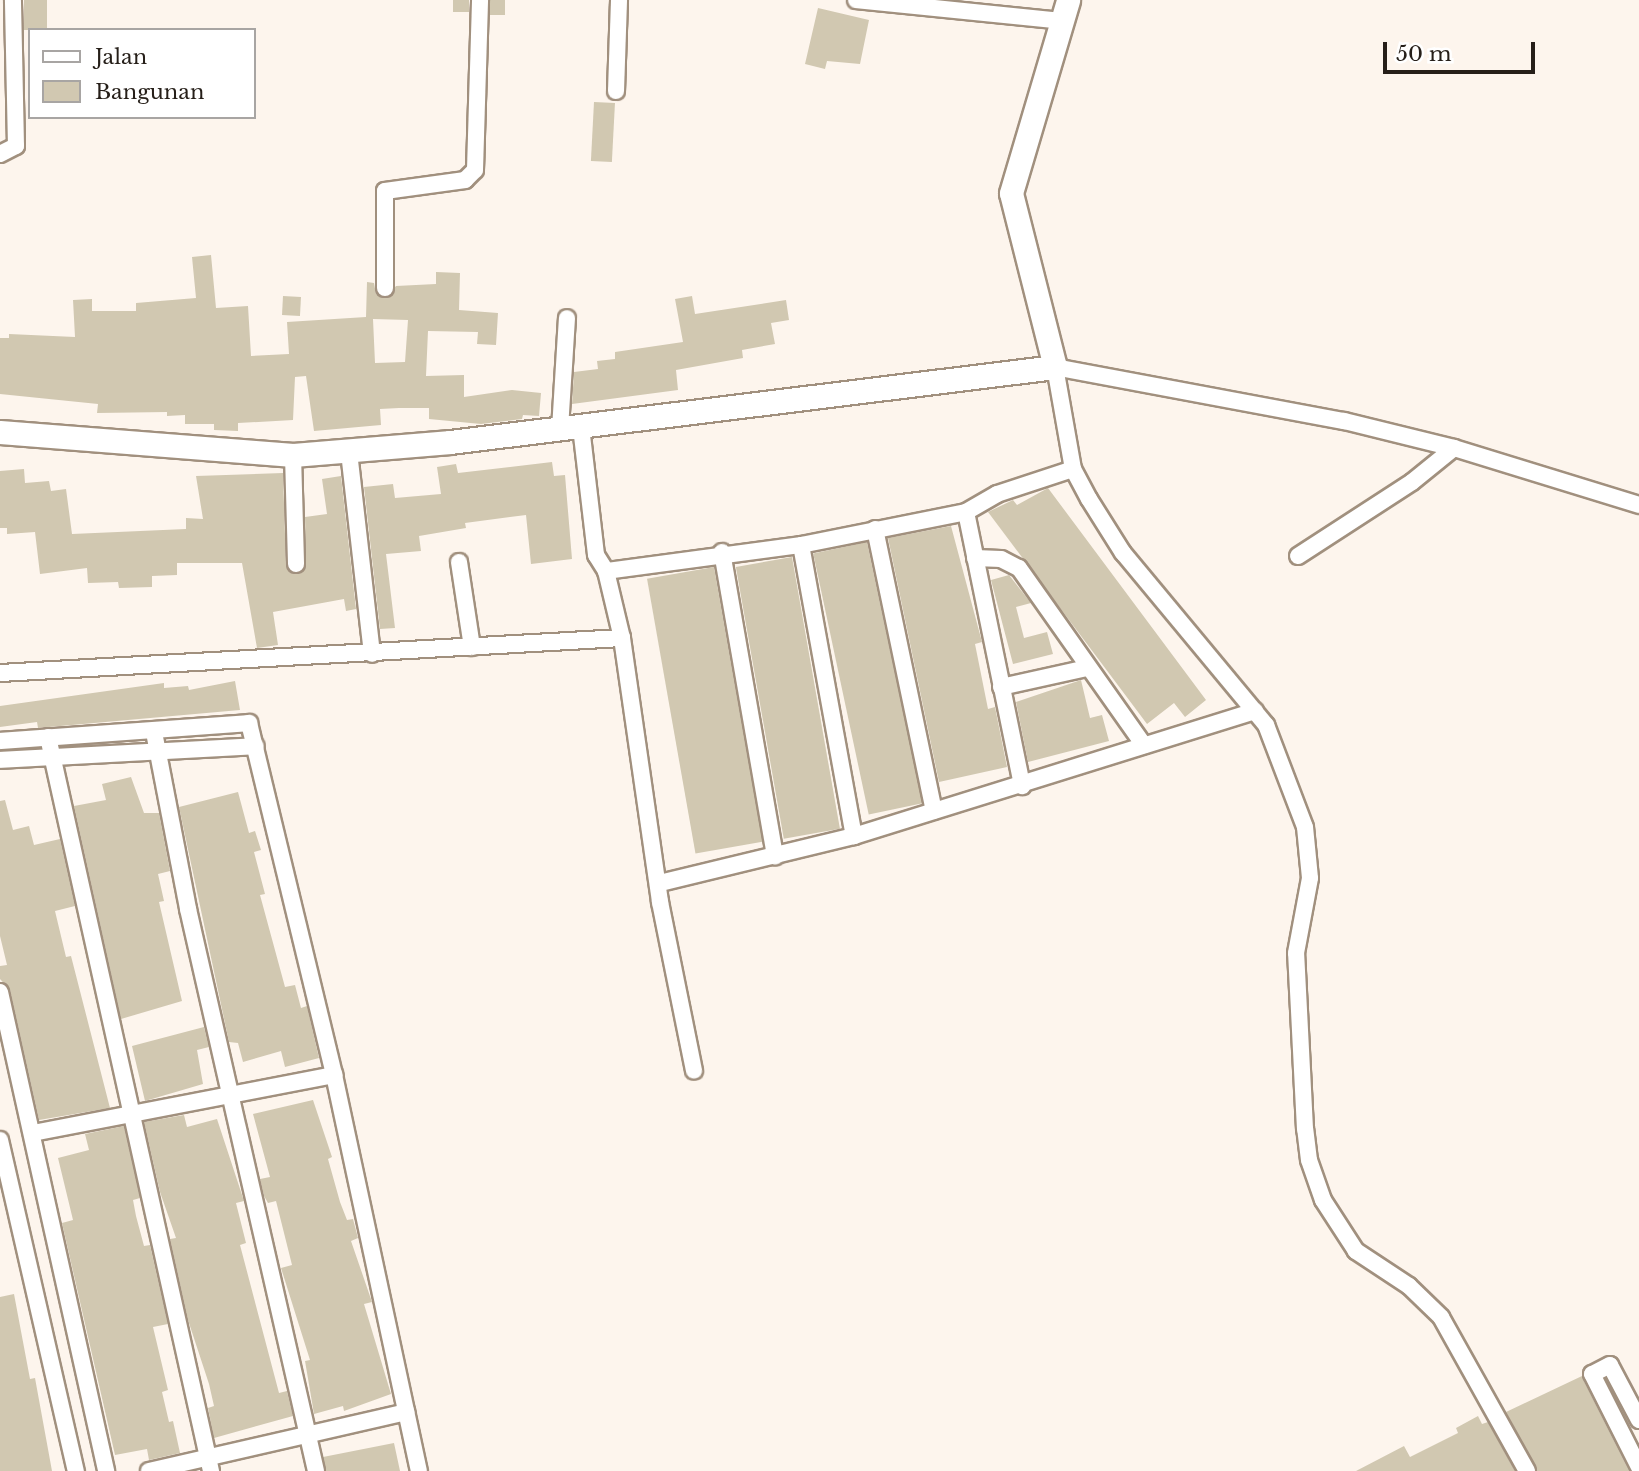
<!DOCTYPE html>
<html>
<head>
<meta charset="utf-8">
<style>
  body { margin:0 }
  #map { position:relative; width:1639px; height:1471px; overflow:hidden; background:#fdf5ed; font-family:"Libre Baskerville",serif }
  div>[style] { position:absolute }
  .building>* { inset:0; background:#d1c8b1; transform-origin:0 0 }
  .roads { filter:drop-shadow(2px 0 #a1907e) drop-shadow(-2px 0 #a1907e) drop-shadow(0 2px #a1907e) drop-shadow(0 -2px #a1907e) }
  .street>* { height:16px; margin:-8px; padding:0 8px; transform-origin:8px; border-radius:8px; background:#fff }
  .secondary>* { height:23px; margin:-11.5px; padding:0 11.5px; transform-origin:11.5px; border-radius:11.5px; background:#fff }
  span { translate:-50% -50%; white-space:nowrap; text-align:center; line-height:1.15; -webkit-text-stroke:6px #fff; paint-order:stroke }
  .legend { position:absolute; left:28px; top:28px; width:228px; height:91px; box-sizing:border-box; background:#fff; border:2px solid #a8a5a3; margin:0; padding:9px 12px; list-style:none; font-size:21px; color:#261f19 }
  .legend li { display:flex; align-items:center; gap:14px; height:35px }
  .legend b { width:35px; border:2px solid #a8a5a3 }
  .scale { position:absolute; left:1383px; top:42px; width:152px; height:32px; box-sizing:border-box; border:4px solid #261f19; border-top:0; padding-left:9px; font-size:21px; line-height:24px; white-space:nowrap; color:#261f19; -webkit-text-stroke:5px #fff; paint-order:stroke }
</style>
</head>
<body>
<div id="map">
  <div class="building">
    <div style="left:24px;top:0;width:23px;height:30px"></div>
    <div style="left:453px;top:0;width:16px;height:12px"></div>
    <div style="left:490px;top:0;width:15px;height:15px"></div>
    <div style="clip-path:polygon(818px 8px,869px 20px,860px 64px,827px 61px,825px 69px,805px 64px)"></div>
    <div style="left:594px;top:102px;width:21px;height:59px;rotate:3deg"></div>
    <div style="clip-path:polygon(evenodd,211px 255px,216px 308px,248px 306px,251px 356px,289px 354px,287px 322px,366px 317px,367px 282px,374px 283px,376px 294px,386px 298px,396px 286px,436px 284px,436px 272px,460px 273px,459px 310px,498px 313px,496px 345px,477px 344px,478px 332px,428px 331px,426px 376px,464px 375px,464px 397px,512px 390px,541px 393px,539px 416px,523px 415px,522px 419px,481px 424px,429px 419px,429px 408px,399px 408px,380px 409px,381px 425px,314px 431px,306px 376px,295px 377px,293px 420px,238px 423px,238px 431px,214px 430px,214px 424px,185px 424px,185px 415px,167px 416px,167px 412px,97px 413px,98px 404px,0 394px,0 338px,9px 338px,9px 334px,75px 337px,73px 300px,92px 299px,92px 311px,136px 311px,136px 303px,196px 298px,192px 257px,211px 255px,373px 319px,408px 320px,405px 362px,375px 363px,373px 319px)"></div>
    <div style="left:283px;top:296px;width:18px;height:19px;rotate:3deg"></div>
    <div style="clip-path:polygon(692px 296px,695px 314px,786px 300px,789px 320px,771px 323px,775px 344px,742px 350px,743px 358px,676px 370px,678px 390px,572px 404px,574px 372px,598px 369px,597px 361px,615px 359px,615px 352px,683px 342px,675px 299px)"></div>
    <div style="clip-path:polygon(552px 462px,554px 476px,565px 475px,572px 559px,531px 564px,526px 515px,465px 523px,466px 528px,419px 536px,421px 551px,386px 554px,395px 628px,380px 629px,364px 487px,393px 484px,395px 498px,441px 494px,437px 467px,456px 464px,458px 473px)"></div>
    <div style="clip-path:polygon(24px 469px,25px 483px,49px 481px,51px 491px,66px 489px,72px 534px,186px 529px,186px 518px,203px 519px,196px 476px,283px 473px,286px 564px,296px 574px,306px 564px,305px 517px,327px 514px,322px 479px,341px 476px,356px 609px,346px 611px,344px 599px,273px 612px,278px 645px,257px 648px,242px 563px,177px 563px,177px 575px,152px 576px,152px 587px,119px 588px,118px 582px,88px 583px,87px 568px,40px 574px,35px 532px,7px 534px,7px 528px,0 528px,0 471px)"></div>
    <div style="clip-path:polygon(1048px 488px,1206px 700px,1185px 717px,1174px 703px,1147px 724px,988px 512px,1013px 500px,1017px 505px)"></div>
    <div style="clip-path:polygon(951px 526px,982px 642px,975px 644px,988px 709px,995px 707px,1007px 767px,939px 782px,888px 538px)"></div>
    <div style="left:867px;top:542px;width:267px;height:55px;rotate:78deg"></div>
    <div style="left:792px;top:557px;width:276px;height:57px;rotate:80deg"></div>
    <div style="left:714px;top:567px;width:279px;height:68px;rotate:80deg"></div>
    <div style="clip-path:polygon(1009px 575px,1031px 603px,1016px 607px,1024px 638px,1047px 632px,1053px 654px,1013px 664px,991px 580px)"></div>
    <div style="clip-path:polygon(1081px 680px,1090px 718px,1102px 715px,1109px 741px,1028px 762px,1016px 702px)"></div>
    <div style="clip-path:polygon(235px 681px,240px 710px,38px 728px,37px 722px,0 727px,0 706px,164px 683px,164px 688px,188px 686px,189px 690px)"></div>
    <div style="clip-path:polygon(131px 777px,144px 813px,159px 813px,170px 871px,158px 874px,164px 901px,159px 902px,182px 1001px,121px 1019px,74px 806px,106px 800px,102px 784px)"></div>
    <div style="clip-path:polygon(238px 792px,249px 833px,255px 831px,261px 850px,254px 852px,265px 894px,260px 895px,285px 987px,295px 985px,301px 1008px,307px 1006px,319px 1058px,285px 1067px,281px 1051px,243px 1062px,238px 1043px,229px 1042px,179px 807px)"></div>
    <div style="clip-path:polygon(5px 800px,13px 830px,29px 826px,34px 845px,60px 839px,75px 906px,55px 911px,66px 957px,71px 956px,110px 1108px,39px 1120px,10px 990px,0 979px,0 966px,7px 965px,0 936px,0 801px)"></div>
    <div style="clip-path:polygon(204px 1027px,209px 1047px,197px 1050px,203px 1084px,145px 1101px,132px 1046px)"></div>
    <div style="clip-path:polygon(313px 1100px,332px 1157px,328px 1159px,340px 1202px,347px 1220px,353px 1219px,358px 1238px,351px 1241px,372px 1302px,364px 1304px,391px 1394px,344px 1411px,343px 1406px,314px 1414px,305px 1361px,310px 1360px,281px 1268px,292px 1265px,276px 1201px,268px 1203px,264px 1196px,260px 1179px,270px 1177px,253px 1114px)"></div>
    <div style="clip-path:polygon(184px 1115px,187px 1127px,217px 1119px,244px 1201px,236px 1203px,246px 1243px,240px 1245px,279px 1393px,287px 1391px,293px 1416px,214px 1438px,208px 1408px,214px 1406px,209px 1384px,188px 1320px,170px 1239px,176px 1238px,160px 1192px,144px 1122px)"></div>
    <div style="clip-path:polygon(124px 1126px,140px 1198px,133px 1200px,136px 1216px,144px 1246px,150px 1245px,168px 1324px,153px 1327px,168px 1390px,162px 1392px,169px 1422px,173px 1421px,180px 1453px,149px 1460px,147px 1449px,115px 1455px,62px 1223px,73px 1220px,58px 1158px,89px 1150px,85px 1134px)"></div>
    <div style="clip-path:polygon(14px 1294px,30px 1379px,35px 1378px,52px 1471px,0 1471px,0 1297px)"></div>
    <div style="clip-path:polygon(1582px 1376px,1583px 1379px,1629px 1471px,1537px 1471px,1506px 1412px)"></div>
    <div style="clip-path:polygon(1478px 1416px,1482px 1424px,1488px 1422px,1515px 1471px,1356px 1471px,1404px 1446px,1410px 1457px,1458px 1433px,1456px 1428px)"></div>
    <div style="clip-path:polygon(394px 1443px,400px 1471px,326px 1471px,323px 1457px)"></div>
  </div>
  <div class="roads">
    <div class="street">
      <div style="left:856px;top:0;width:206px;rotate:5.8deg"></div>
      <div style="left:616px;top:91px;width:91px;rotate:-88.1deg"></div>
      <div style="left:0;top:154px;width:18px;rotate:-27deg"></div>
      <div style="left:16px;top:146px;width:146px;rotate:-91.2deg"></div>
      <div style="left:385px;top:288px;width:97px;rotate:-90deg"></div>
      <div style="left:385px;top:191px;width:81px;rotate:-7.8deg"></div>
      <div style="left:465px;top:180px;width:14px;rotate:-45deg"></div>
      <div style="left:475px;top:170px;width:170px;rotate:-88.3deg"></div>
      <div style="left:581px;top:427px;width:129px;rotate:83.3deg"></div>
      <div style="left:596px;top:555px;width:19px;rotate:58deg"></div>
      <div style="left:606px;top:571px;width:69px;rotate:76.6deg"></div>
      <div style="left:622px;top:638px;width:267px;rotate:81.8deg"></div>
      <div style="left:660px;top:902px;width:172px;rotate:78.6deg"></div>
      <div style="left:560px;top:429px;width:111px;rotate:-86.4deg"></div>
      <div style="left:349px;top:452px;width:203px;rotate:83.5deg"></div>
      <div style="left:293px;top:455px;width:109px;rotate:88.4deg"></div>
      <div style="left:966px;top:512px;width:280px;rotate:78.4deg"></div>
      <div style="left:875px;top:529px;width:288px;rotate:78.2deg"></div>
      <div style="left:801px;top:545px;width:296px;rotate:79.7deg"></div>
      <div style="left:722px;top:552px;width:309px;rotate:80.1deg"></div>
      <div style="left:1298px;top:556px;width:136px;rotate:-33deg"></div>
      <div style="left:1412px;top:482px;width:54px;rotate:-39deg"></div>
      <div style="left:975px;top:558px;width:26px;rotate:2deg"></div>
      <div style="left:1001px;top:559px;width:20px;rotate:27deg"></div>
      <div style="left:1019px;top:568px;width:217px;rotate:54.8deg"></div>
      <div style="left:459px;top:562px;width:86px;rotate:81.3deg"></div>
      <div style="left:606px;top:571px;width:197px;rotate:-7.6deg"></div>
      <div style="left:801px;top:545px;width:168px;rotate:-11.3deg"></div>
      <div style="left:966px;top:512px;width:36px;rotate:-30deg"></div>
      <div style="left:997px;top:494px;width:80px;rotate:-18.2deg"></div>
      <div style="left:0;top:673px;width:623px;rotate:-3.22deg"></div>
      <div style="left:1001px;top:687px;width:88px;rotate:-12.5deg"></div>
      <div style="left:154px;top:732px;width:180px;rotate:79.1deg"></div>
      <div style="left:188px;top:909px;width:576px;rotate:77.17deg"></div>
      <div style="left:48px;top:737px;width:752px;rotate:77.48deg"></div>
      <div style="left:0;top:741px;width:250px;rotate:-4.1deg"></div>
      <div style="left:249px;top:723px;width:362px;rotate:76.4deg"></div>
      <div style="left:334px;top:1075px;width:405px;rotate:77.9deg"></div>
      <div style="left:0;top:760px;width:256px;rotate:-3.1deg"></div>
      <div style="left:660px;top:883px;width:200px;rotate:-13.6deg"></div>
      <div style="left:854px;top:836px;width:420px;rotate:-17.3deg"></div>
      <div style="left:0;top:992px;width:491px;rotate:77.5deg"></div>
      <div style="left:33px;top:1133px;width:307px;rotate:-10.9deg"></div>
      <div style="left:0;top:1140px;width:340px;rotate:77.1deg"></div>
      <div style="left:1639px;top:1420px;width:62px;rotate:-117.8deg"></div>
      <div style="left:1610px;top:1365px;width:20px;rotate:153deg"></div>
      <div style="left:1592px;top:1374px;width:104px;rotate:63.2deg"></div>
      <div style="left:149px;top:1471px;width:264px;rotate:-12.9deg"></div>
      <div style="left:1527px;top:1471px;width:176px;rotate:-119.2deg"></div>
      <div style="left:1441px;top:1317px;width:45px;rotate:-135.9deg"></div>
      <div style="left:1409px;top:1286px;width:64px;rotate:-146.6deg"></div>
      <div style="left:1356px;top:1251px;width:61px;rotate:-122.9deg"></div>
      <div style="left:1323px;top:1200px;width:42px;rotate:-109.3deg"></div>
      <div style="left:1309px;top:1160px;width:31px;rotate:-97deg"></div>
      <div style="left:1305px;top:1129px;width:176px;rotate:-92.9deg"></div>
      <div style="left:1296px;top:953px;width:76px;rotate:-79.4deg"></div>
      <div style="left:1310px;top:878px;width:51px;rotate:-95.6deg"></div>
      <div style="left:1305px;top:827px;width:109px;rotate:-110.9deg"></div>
      <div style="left:1266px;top:725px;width:224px;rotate:-129.7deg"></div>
      <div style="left:1123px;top:553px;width:64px;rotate:-122.2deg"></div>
      <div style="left:1089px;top:499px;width:34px;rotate:-118deg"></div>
      <div style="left:1073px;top:469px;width:104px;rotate:-100deg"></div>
      <div style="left:1055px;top:367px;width:294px;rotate:10.6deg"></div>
      <div style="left:1344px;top:421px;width:113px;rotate:13.8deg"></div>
      <div style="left:1454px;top:448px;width:194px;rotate:17.1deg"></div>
    </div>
    <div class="secondary">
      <div style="left:0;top:432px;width:294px;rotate:4.5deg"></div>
      <div style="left:293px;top:455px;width:158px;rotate:-4.7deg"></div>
      <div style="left:450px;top:442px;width:610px;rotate:-7.07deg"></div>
      <div style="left:1055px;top:367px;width:179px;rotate:-104.2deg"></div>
      <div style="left:1011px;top:193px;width:201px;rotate:-73.5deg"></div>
    </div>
  </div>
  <ul class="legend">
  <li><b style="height:9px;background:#fff"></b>Jalan</li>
  <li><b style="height:19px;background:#d1c8b1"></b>Bangunan</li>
  </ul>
  <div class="scale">50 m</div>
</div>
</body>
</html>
